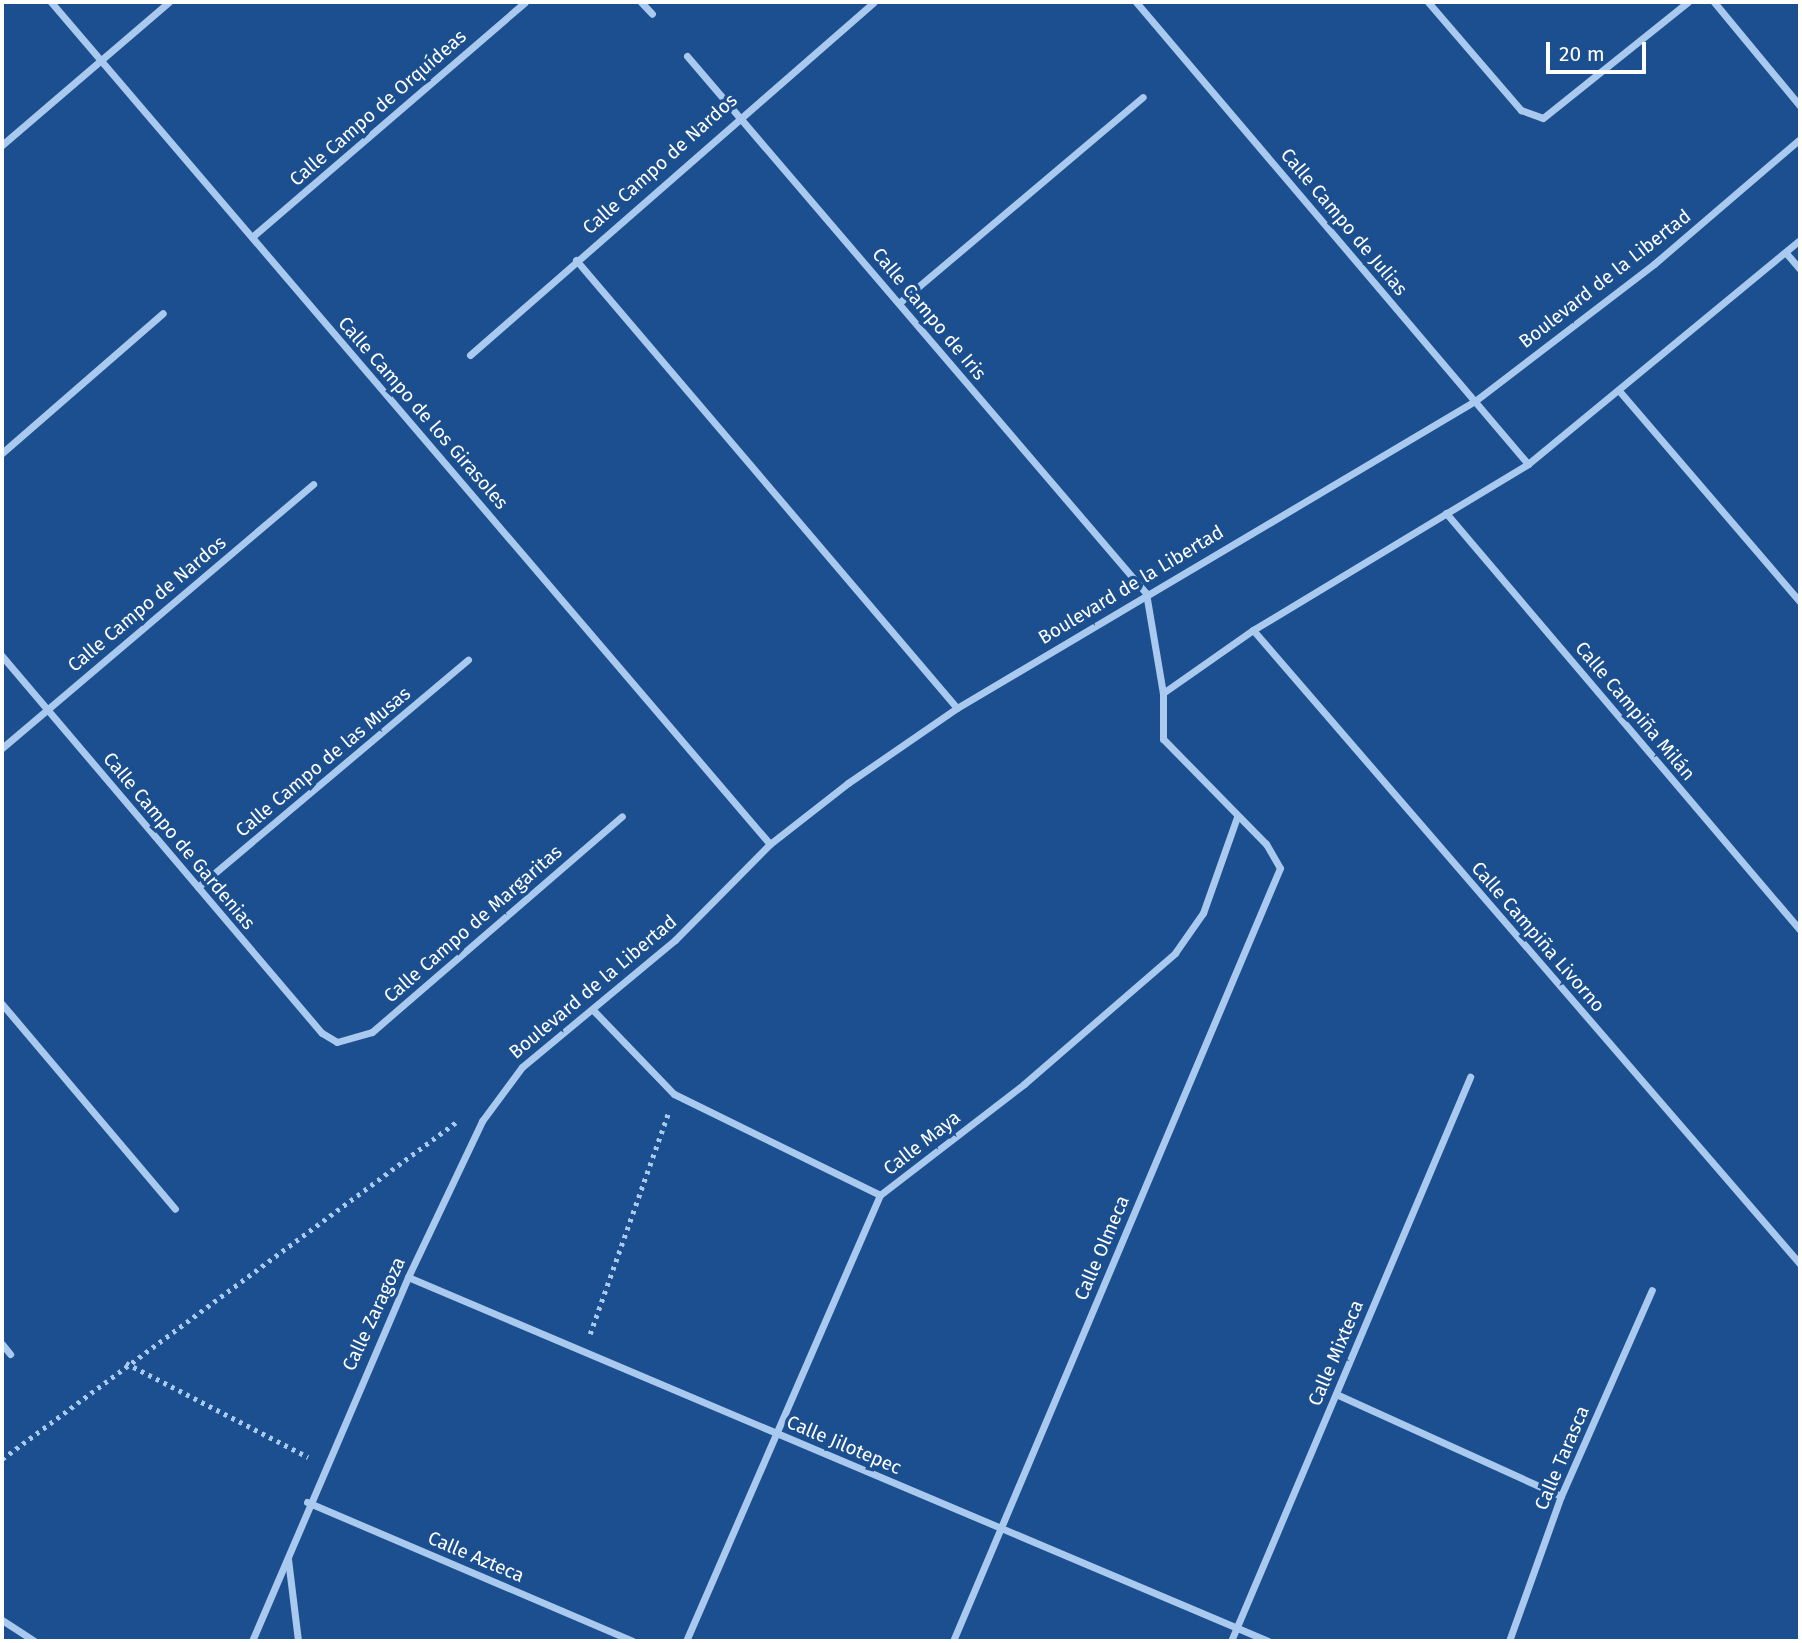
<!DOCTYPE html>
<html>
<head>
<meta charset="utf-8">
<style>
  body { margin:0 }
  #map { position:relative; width:1802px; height:1643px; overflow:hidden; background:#1b4f8f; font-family:"Fira Sans",sans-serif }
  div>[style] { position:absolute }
  .path>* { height:4.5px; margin-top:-2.25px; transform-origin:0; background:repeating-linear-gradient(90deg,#a9c9ee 0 3.5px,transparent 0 8.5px) }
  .minor>* { height:7px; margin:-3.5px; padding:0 3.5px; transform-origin:3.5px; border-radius:3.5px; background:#a9c9ee }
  span { translate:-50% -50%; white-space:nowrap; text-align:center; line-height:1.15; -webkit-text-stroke:7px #1b4f8f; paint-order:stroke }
  .street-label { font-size:19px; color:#fff }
  .frame { position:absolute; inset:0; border:4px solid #fff; pointer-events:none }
  .scale { position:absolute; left:1546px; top:42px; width:100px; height:32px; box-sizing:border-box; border:4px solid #fff; border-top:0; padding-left:9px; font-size:21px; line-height:24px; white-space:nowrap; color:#fff; -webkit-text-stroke:5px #1b4f8f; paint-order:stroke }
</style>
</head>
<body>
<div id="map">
  <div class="path">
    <div style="left:590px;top:1334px;width:237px;rotate:-70.5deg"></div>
    <div style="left:126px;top:1363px;width:205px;rotate:27.3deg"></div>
    <div style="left:2px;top:1459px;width:569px;rotate:-36.57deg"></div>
  </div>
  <div class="minor">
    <div style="left:51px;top:2px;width:1107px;rotate:49.51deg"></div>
    <div style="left:641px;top:2px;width:16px;rotate:47deg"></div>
    <div style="left:1136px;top:2px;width:606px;rotate:49.69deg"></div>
    <div style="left:1428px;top:2px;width:143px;rotate:49.3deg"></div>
    <div style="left:1521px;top:110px;width:23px;rotate:20deg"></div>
    <div style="left:1543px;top:118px;width:186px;rotate:-38.7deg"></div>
    <div style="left:1714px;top:2px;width:135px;rotate:50.4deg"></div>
    <div style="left:687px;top:56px;width:706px;rotate:49.48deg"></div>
    <div style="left:1146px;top:593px;width:101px;rotate:80.4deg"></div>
    <div style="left:2px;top:145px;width:220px;rotate:-40.6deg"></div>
    <div style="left:252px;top:237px;width:360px;rotate:-40.7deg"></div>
    <div style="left:1786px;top:253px;width:21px;rotate:49deg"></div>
    <div style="left:576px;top:260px;width:588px;rotate:49.62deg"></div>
    <div style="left:899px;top:303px;width:319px;rotate:-40.2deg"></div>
    <div style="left:470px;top:355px;width:536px;rotate:-41.15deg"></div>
    <div style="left:1621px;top:393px;width:275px;rotate:49.4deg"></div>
    <div style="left:2px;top:453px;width:213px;rotate:-41deg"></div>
    <div style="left:1446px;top:513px;width:547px;rotate:49.67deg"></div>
    <div style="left:1253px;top:630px;width:837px;rotate:49.21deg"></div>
    <div style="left:2px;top:656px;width:494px;rotate:49.7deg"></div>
    <div style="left:322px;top:1033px;width:17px;rotate:31deg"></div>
    <div style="left:337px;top:1042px;width:36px;rotate:-16deg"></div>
    <div style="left:372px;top:1032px;width:330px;rotate:-40.8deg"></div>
    <div style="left:2px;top:748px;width:408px;rotate:-40.3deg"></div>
    <div style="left:198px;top:887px;width:353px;rotate:-40.1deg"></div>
    <div style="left:2px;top:1004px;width:268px;rotate:49.8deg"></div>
    <div style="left:594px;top:1011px;width:115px;rotate:46.1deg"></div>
    <div style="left:674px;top:1094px;width:229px;rotate:26.1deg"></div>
    <div style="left:408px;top:1277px;width:934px;rotate:22.94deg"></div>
    <div style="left:2px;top:1344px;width:13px;rotate:51deg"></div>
    <div style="left:1336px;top:1394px;width:247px;rotate:24.4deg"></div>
    <div style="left:307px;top:1502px;width:354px;rotate:23.1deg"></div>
    <div style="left:288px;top:1559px;width:83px;rotate:83deg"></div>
    <div style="left:2px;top:1620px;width:38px;rotate:33deg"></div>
    <div style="left:252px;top:1641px;width:396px;rotate:-66.8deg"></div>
    <div style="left:408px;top:1277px;width:173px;rotate:-64.6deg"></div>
    <div style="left:482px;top:1121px;width:67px;rotate:-53.5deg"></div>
    <div style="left:522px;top:1067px;width:199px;rotate:-39.7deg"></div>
    <div style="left:675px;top:940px;width:135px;rotate:-45.3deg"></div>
    <div style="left:770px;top:844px;width:99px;rotate:-38deg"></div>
    <div style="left:848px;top:783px;width:132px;rotate:-34.5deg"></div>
    <div style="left:957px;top:708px;width:602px;rotate:-30.65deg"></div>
    <div style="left:1475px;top:401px;width:225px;rotate:-37.4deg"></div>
    <div style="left:1654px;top:264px;width:192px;rotate:-40.6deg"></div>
    <div style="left:686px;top:1641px;width:486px;rotate:-66.5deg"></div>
    <div style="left:880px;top:1195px;width:182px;rotate:-37.6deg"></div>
    <div style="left:1024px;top:1084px;width:200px;rotate:-40.9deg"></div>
    <div style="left:1175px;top:953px;width:49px;rotate:-55deg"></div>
    <div style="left:1203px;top:913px;width:102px;rotate:-70.5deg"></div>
    <div style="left:953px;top:1641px;width:839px;rotate:-67.07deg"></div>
    <div style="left:1280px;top:868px;width:28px;rotate:-120deg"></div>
    <div style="left:1266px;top:844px;width:147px;rotate:-134.4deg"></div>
    <div style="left:1163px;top:739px;width:46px;rotate:-90deg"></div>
    <div style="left:1163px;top:693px;width:110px;rotate:-35deg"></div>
    <div style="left:1253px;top:630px;width:321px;rotate:-31.1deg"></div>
    <div style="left:1528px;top:464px;width:352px;rotate:-39.5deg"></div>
    <div style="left:1231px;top:1641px;width:613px;rotate:-67.03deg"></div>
    <div style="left:1509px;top:1641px;width:154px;rotate:-70.3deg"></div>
    <div style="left:1561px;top:1496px;width:225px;rotate:-66.2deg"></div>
  </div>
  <div class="street-label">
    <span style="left:378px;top:108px;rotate:-41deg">Calle Campo de Orquídeas</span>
    <span style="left:660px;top:164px;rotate:-42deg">Calle Campo de Nardos</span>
    <span style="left:1344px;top:222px;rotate:50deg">Calle Campo de Julias</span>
    <span style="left:1605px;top:279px;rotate:-38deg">Boulevard de la Libertad</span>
    <span style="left:929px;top:314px;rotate:50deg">Calle Campo de Iris</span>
    <span style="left:423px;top:413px;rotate:49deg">Calle Campo de los Girasoles</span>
    <span style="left:1131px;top:585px;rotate:-31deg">Boulevard de la Libertad</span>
    <span style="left:147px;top:604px;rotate:-40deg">Calle Campo de Nardos</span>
    <span style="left:1635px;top:711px;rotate:50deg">Calle Campiña Milán</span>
    <span style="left:323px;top:762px;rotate:-40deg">Calle Campo de las Musas</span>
    <span style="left:179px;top:841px;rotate:50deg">Calle Campo de Gardenias</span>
    <span style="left:473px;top:924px;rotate:-41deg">Calle Campo de Margaritas</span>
    <span style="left:1538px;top:937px;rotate:49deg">Calle Campiña Livorno</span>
    <span style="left:593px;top:987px;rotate:-40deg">Boulevard de la Libertad</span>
    <span style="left:922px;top:1143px;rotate:-38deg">Calle Maya</span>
    <span style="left:1102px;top:1248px;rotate:-67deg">Calle Olmeca</span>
    <span style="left:374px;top:1314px;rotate:-65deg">Calle Zaragoza</span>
    <span style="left:1336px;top:1353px;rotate:-67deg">Calle Mixteca</span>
    <span style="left:844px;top:1445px;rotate:23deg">Calle Jilotepec</span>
    <span style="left:1562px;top:1458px;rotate:-67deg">Calle Tarasca</span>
    <span style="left:476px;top:1557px;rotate:23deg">Calle Azteca</span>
  </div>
  <div class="frame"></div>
  <div class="scale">20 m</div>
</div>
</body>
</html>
